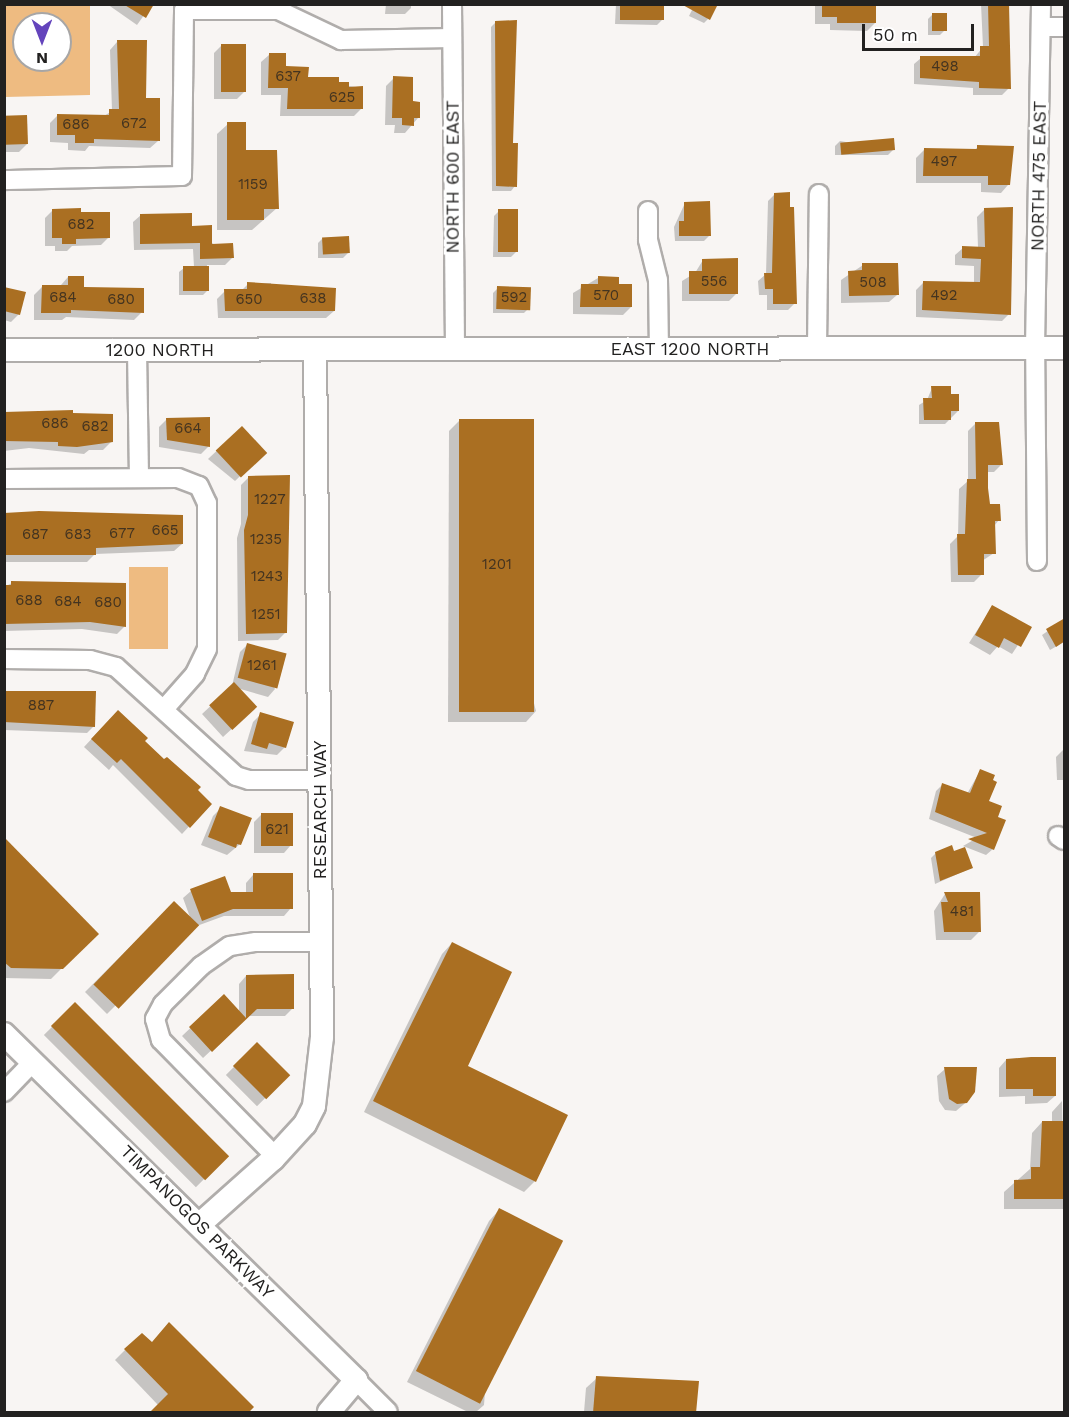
<!DOCTYPE html>
<html>
<head>
<meta charset="utf-8">
<style>
  body { margin:0 }
  #map { position:relative; width:1069px; height:1417px; overflow:hidden; background:#f8f5f3; font-family:"Work Sans",sans-serif }
  div>[style] { position:absolute }
  .green>* { inset:0; background:#eebb81; transform-origin:0 0 }
  .shadow>* { inset:0; background:#0003; transform-origin:0 0 }
  .building>* { inset:0; background:#aa6f22; transform-origin:0 0 }
  .roads { filter:drop-shadow(2px 0 #b0adab) drop-shadow(-2px 0 #b0adab) drop-shadow(0 2px #b0adab) drop-shadow(0 -2px #b0adab) }
  .minor>* { height:18px; margin:-9px; padding:0 9px; transform-origin:9px; border-radius:9px; background:#fff }
  .tertiary>* { height:22px; margin:-11px; padding:0 11px; transform-origin:11px; border-radius:11px; background:#fff }
  span { translate:-50% -50%; white-space:nowrap; text-align:center; line-height:1.15; -webkit-text-stroke:6px #fff; paint-order:stroke }
  .number-label { font-size:15px; color:#443420 }
  .number-label span { -webkit-text-stroke-width:0 }
  .street-label { font-size:18px; color:#222120 }
  .frame { position:absolute; inset:0; border:6px solid #222120; pointer-events:none }
  .north { position:absolute; left:12px; top:12px; width:60px; height:60px; box-sizing:border-box; background:#fff; border:2px solid #a7a6a6; border-radius:50%; rotate:180deg; font-size:16px; font-weight:700; line-height:24px; text-align:center; color:#222120 }
  .north::after { content:''; display:block; margin:auto; width:21px; height:27px; background:#6444bc; clip-path:polygon(50% 0,100% 100%,50% 72%,0 100%) }
  .scale { position:absolute; left:862px; top:24px; width:112px; height:27px; box-sizing:border-box; border:3px solid #222120; border-top:0; padding-left:8px; font-size:18px; line-height:21px; white-space:nowrap; color:#222120; -webkit-text-stroke:4px #fff; paint-order:stroke }
</style>
</head>
<body>
<div id="map">
  <div class="green">
    <div style="clip-path:polygon(evenodd,4px 5px,90px 5px,90px 95px,5px 97px,4px 5px,24px 24px,60px 24px,60px 60px,24px 60px,24px 24px)"></div>
    <div style="left:129px;top:567px;width:39px;height:82px"></div>
  </div>
  <div class="shadow">
    <div style="clip-path:polygon(107px 4px,152px 4px,137px 25px)"></div>
    <div style="clip-path:polygon(386px 4px,411px 4px,411px 8px,405px 14px,385px 14px)"></div>
    <div style="clip-path:polygon(662px 4px,662px 20px,657px 25px,615px 24px,616px 4px)"></div>
    <div style="clip-path:polygon(695px 4px,708px 19px,704px 23px,689px 16px)"></div>
    <div style="clip-path:polygon(815px 4px,875px 4px,875px 23px,867px 31px,830px 30px,830px 24px,815px 24px)"></div>
    <div style="clip-path:polygon(981px 4px,1007px 4px,1009px 88px,1002px 95px,973px 95px,973px 88px,914px 84px,914px 64px,921px 58px,974px 58px,983px 47px)"></div>
    <div style="clip-path:polygon(933px 14px,945px 30px,940px 35px,928px 35px,928px 19px)"></div>
    <div style="clip-path:polygon(496px 22px,515px 186px,511px 191px,492px 191px,491px 27px)"></div>
    <div style="clip-path:polygon(117px 42px,158px 141px,150px 148px,89px 146px,85px 151px,68px 150px,68px 143px,50px 142px,50px 123px,58px 115px,104px 116px,112px 111px,110px 50px)"></div>
    <div style="clip-path:polygon(222px 45px,244px 92px,237px 99px,214px 99px,214px 53px)"></div>
    <div style="clip-path:polygon(269px 55px,307px 79px,362px 88px,362px 108px,354px 116px,280px 116px,281px 95px,261px 95px,261px 62px)"></div>
    <div style="clip-path:polygon(1064px 64px,1064px 149px,1063px 66px)"></div>
    <div style="clip-path:polygon(394px 78px,418px 118px,405px 133px,394px 133px,395px 125px,385px 125px,386px 86px)"></div>
    <div style="clip-path:polygon(4px 117px,27px 144px,19px 152px,4px 152px)"></div>
    <div style="clip-path:polygon(228px 124px,277px 208px,252px 230px,217px 230px,217px 134px)"></div>
    <div style="clip-path:polygon(840px 141px,893px 150px,888px 155px,835px 155px,835px 146px)"></div>
    <div style="clip-path:polygon(978px 147px,1008px 185px,1001px 193px,981px 192px,981px 183px,916px 183px,916px 158px,924px 150px,974px 150px)"></div>
    <div style="clip-path:polygon(775px 194px,795px 303px,788px 310px,767px 310px,767px 295px,759px 295px,758px 281px,766px 274px,768px 201px)"></div>
    <div style="clip-path:polygon(685px 203px,709px 236px,704px 241px,675px 241px,674px 227px)"></div>
    <div style="clip-path:polygon(985px 209px,1011px 209px,1009px 314px,1002px 321px,916px 317px,916px 290px,923px 283px,974px 283px,974px 266px,955px 265px,955px 255px,963px 248px,978px 248px,977px 217px)"></div>
    <div style="clip-path:polygon(53px 210px,80px 214px,109px 237px,101px 245px,72px 246px,67px 251px,55px 251px,55px 246px,45px 246px,45px 218px)"></div>
    <div style="clip-path:polygon(499px 211px,516px 252px,511px 257px,493px 257px,494px 216px)"></div>
    <div style="clip-path:polygon(141px 215px,191px 227px,232px 258px,225px 265px,207px 265px,208px 290px,203px 295px,179px 295px,179px 272px,184px 268px,194px 267px,193px 249px,134px 250px,133px 222px)"></div>
    <div style="clip-path:polygon(323px 238px,348px 253px,343px 258px,318px 258px,318px 243px)"></div>
    <div style="clip-path:polygon(703px 260px,737px 293px,729px 301px,682px 301px,682px 281px,695px 273px)"></div>
    <div style="clip-path:polygon(863px 265px,897px 295px,889px 302px,841px 303px,841px 280px)"></div>
    <div style="clip-path:polygon(68px 277px,83px 289px,142px 312px,134px 320px,66px 317px,62px 320px,34px 320px,34px 295px,42px 287px,61px 285px)"></div>
    <div style="clip-path:polygon(598px 278px,617px 285px,631px 307px,623px 315px,573px 314px,573px 293px)"></div>
    <div style="clip-path:polygon(271px 283px,271px 288px,334px 311px,326px 318px,218px 318px,217px 299px,225px 291px,241px 291px,248px 284px)"></div>
    <div style="clip-path:polygon(498px 288px,529px 308px,524px 313px,493px 313px,493px 293px)"></div>
    <div style="clip-path:polygon(4px 289px,19px 314px,11px 322px,4px 320px)"></div>
    <div style="clip-path:polygon(932px 388px,950px 396px,958px 411px,945px 424px,919px 424px,919px 405px,927px 400px)"></div>
    <div style="clip-path:polygon(4px 413px,71px 415px,111px 442px,103px 450px,89px 450px,84px 454px,29px 448px,4px 451px)"></div>
    <div style="clip-path:polygon(167px 419px,209px 446px,201px 454px,159px 447px,159px 427px)"></div>
    <div style="clip-path:polygon(460px 420px,536px 711px,526px 722px,448px 722px,449px 431px)"></div>
    <div style="clip-path:polygon(976px 423px,1002px 464px,994px 472px,986px 472px,988px 505px,999px 520px,994px 526px,994px 553px,982px 561px,982px 574px,974px 582px,951px 582px,950px 544px,958px 536px,959px 489px,968px 481px,968px 431px)"></div>
    <div style="clip-path:polygon(241px 428px,257px 460px,235px 481px,208px 459px)"></div>
    <div style="clip-path:polygon(249px 477px,289px 477px,286px 632px,278px 640px,238px 641px,237px 538px,241px 524px,241px 485px)"></div>
    <div style="clip-path:polygon(4px 514px,182px 544px,174px 551px,95px 554px,87px 562px,4px 562px)"></div>
    <div style="clip-path:polygon(12px 583px,125px 626px,117px 634px,82px 629px,4px 631px,4px 587px)"></div>
    <div style="clip-path:polygon(992px 607px,1030px 627px,1012px 654px,998px 646px,990px 655px,969px 643px)"></div>
    <div style="clip-path:polygon(1064px 620px,1064px 642px,1050px 650px,1042px 635px)"></div>
    <div style="clip-path:polygon(248px 644px,275px 689px,268px 697px,237px 688px,247px 715px,223px 737px,202px 714px,232px 686px,240px 652px)"></div>
    <div style="clip-path:polygon(4px 692px,94px 726px,87px 733px,4px 730px)"></div>
    <div style="clip-path:polygon(261px 714px,285px 747px,277px 755px,244px 751px,253px 722px)"></div>
    <div style="clip-path:polygon(110px 719px,143px 741px,210px 804px,182px 834px,113px 765px,109px 770px,84px 747px)"></div>
    <div style="clip-path:polygon(1064px 749px,1064px 780px,1057px 780px,1056px 757px)"></div>
    <div style="clip-path:polygon(980px 771px,987px 802px,996px 818px,993px 849px,986px 855px,963px 846px,977px 838px,929px 819px,936px 791px,942px 785px,967px 794px)"></div>
    <div style="clip-path:polygon(221px 808px,240px 844px,227px 855px,201px 845px,213px 816px)"></div>
    <div style="clip-path:polygon(262px 814px,291px 845px,284px 853px,254px 853px,254px 822px)"></div>
    <div style="clip-path:polygon(4px 841px,96px 934px,51px 979px,4px 978px)"></div>
    <div style="clip-path:polygon(936px 853px,953px 853px,971px 868px,935px 884px,931px 858px)"></div>
    <div style="clip-path:polygon(253px 875px,291px 908px,284px 916px,224px 916px,194px 927px,107px 1014px,85px 992px,174px 903px,191px 920px,183px 898px,191px 891px,224px 878px,230px 893px,246px 893px,246px 883px)"></div>
    <div style="clip-path:polygon(945px 894px,979px 894px,979px 932px,971px 940px,936px 940px,934px 911px)"></div>
    <div style="clip-path:polygon(452px 943px,466px 1066px,535px 1181px,524px 1192px,364px 1112px,442px 954px)"></div>
    <div style="clip-path:polygon(246px 976px,293px 1008px,285px 1016px,248px 1016px,203px 1058px,182px 1036px,224px 996px,239px 1013px,239px 984px)"></div>
    <div style="left:75px;top:1004px;width:215px;height:44px;rotate:45deg"></div>
    <div style="left:257px;top:1044px;width:44px;height:44px;rotate:45deg"></div>
    <div style="clip-path:polygon(1006px 1060px,1055px 1096px,1047px 1103px,1025px 1104px,1025px 1096px,999px 1097px,999px 1068px)"></div>
    <div style="clip-path:polygon(945px 1069px,970px 1099px,956px 1111px,945px 1110px,939px 1101px,937px 1076px)"></div>
    <div style="clip-path:polygon(1062px 1101px,1064px 1209px,1004px 1209px,1004px 1192px,1030px 1169px,1032px 1133px,1042px 1122px,1052px 1122px,1052px 1112px)"></div>
    <div style="clip-path:polygon(499px 1210px,484px 1405px,476px 1412px,468px 1412px,407px 1382px,489px 1221px)"></div>
    <div style="clip-path:polygon(125px 1350px,246px 1412px,159px 1406px,115px 1360px)"></div>
    <div style="clip-path:polygon(597px 1378px,695px 1412px,584px 1412px,586px 1388px)"></div>
  </div>
  <div class="building">
    <div style="clip-path:polygon(123px 4px,154px 4px,146px 18px)"></div>
    <div style="left:620px;top:4px;width:44px;height:16px"></div>
    <div style="clip-path:polygon(681px 4px,718px 4px,710px 20px)"></div>
    <div style="clip-path:polygon(822px 4px,876px 4px,876px 23px,837px 23px,837px 17px,822px 17px)"></div>
    <div style="clip-path:polygon(988px 4px,1009px 4px,1011px 89px,979px 88px,979px 82px,920px 78px,920px 56px,980px 56px,980px 46px,989px 46px)"></div>
    <div style="left:932px;top:13px;width:15px;height:18px"></div>
    <div style="clip-path:polygon(517px 20px,513px 143px,518px 143px,517px 187px,496px 186px,495px 21px)"></div>
    <div style="clip-path:polygon(117px 40px,147px 40px,146px 98px,160px 98px,160px 141px,94px 139px,94px 143px,75px 143px,75px 135px,57px 135px,57px 114px,109px 115px,109px 109px,119px 109px)"></div>
    <div style="left:221px;top:44px;width:25px;height:48px"></div>
    <div style="clip-path:polygon(269px 53px,286px 53px,286px 66px,309px 67px,308px 77px,339px 77px,339px 82px,349px 82px,349px 87px,363px 86px,363px 109px,287px 109px,288px 88px,268px 88px)"></div>
    <div style="clip-path:polygon(393px 76px,413px 77px,413px 101px,420px 102px,420px 118px,414px 118px,414px 126px,402px 125px,402px 118px,392px 118px)"></div>
    <div style="left:27px;top:115px;width:29px;height:23px;rotate:88deg"></div>
    <div style="clip-path:polygon(227px 122px,246px 122px,246px 150px,277px 150px,279px 209px,264px 209px,264px 220px,227px 220px)"></div>
    <div style="left:894px;top:138px;width:12px;height:54px;rotate:85deg"></div>
    <div style="clip-path:polygon(977px 145px,1014px 146px,1010px 185px,988px 185px,988px 176px,923px 176px,924px 148px,977px 149px)"></div>
    <div style="clip-path:polygon(790px 192px,790px 207px,794px 207px,797px 304px,773px 304px,773px 289px,765px 289px,764px 273px,772px 273px,774px 193px)"></div>
    <div style="clip-path:polygon(710px 201px,711px 236px,679px 236px,679px 221px,684px 221px,684px 202px)"></div>
    <div style="clip-path:polygon(1013px 207px,1011px 315px,922px 310px,923px 281px,980px 282px,981px 259px,962px 258px,962px 246px,985px 247px,984px 208px)"></div>
    <div style="clip-path:polygon(81px 208px,81px 212px,110px 212px,110px 238px,76px 239px,76px 244px,62px 244px,62px 238px,52px 238px,52px 209px)"></div>
    <div style="left:498px;top:209px;width:20px;height:43px"></div>
    <div style="clip-path:polygon(192px 213px,192px 226px,212px 225px,212px 244px,233px 243px,234px 258px,200px 259px,200px 243px,140px 244px,140px 214px)"></div>
    <div style="left:349px;top:236px;width:17px;height:27px;rotate:87deg"></div>
    <div style="clip-path:polygon(738px 258px,738px 294px,689px 294px,689px 271px,702px 271px,702px 259px)"></div>
    <div style="clip-path:polygon(862px 263px,898px 263px,899px 295px,849px 296px,848px 271px,862px 270px)"></div>
    <div style="left:183px;top:266px;width:26px;height:25px"></div>
    <div style="clip-path:polygon(68px 276px,84px 276px,84px 287px,144px 288px,144px 313px,71px 310px,71px 313px,41px 313px,42px 285px,68px 285px)"></div>
    <div style="clip-path:polygon(598px 276px,619px 277px,619px 284px,632px 284px,632px 307px,580px 307px,581px 284px,598px 284px)"></div>
    <div style="clip-path:polygon(247px 282px,336px 288px,335px 311px,225px 311px,224px 289px,247px 289px)"></div>
    <div style="left:497px;top:286px;width:34px;height:23px;rotate:2deg"></div>
    <div style="clip-path:polygon(4px 287px,26px 292px,20px 315px,4px 311px)"></div>
    <div style="clip-path:polygon(931px 386px,951px 386px,951px 394px,959px 394px,959px 411px,951px 411px,951px 420px,924px 420px,923px 398px,932px 398px)"></div>
    <div style="clip-path:polygon(73px 410px,73px 413px,113px 414px,113px 442px,77px 447px,58px 446px,58px 442px,4px 441px,4px 412px)"></div>
    <div style="clip-path:polygon(210px 417px,210px 447px,167px 440px,166px 418px)"></div>
    <div style="left:459px;top:419px;width:75px;height:293px"></div>
    <div style="clip-path:polygon(975px 422px,999px 422px,1003px 465px,988px 465px,988px 488px,990px 504px,1000px 504px,1001px 521px,995px 521px,996px 554px,984px 554px,984px 575px,958px 575px,957px 534px,965px 534px,967px 479px,976px 479px)"></div>
    <div style="left:242px;top:426px;width:37px;height:36px;rotate:47deg"></div>
    <div style="clip-path:polygon(290px 475px,287px 633px,246px 634px,244px 530px,248px 515px,248px 476px)"></div>
    <div style="clip-path:polygon(39px 511px,183px 515px,183px 544px,96px 548px,96px 555px,4px 555px,4px 513px)"></div>
    <div style="clip-path:polygon(11px 581px,126px 583px,126px 627px,90px 622px,4px 624px,4px 585px,11px 585px)"></div>
    <div style="clip-path:polygon(992px 605px,1032px 627px,1021px 647px,1004px 638px,999px 648px,975px 635px)"></div>
    <div style="clip-path:polygon(1065px 618px,1065px 641px,1056px 647px,1046px 629px)"></div>
    <div style="left:247px;top:643px;width:41px;height:36px;rotate:15deg"></div>
    <div style="left:234px;top:682px;width:34px;height:34px;rotate:47deg"></div>
    <div style="clip-path:polygon(4px 691px,96px 691px,95px 727px,4px 722px)"></div>
    <div style="clip-path:polygon(118px 710px,148px 738px,145px 741px,164px 759px,167px 757px,201px 787px,198px 790px,212px 804px,190px 828px,121px 759px,117px 763px,91px 739px)"></div>
    <div style="clip-path:polygon(260px 712px,294px 722px,286px 748px,269px 743px,267px 749px,251px 744px)"></div>
    <div style="clip-path:polygon(980px 769px,995px 775px,993px 780px,997px 782px,989px 801px,1002px 806px,998px 817px,1006px 820px,994px 850px,968px 839px,987px 833px,935px 812px,942px 783px,970px 793px)"></div>
    <div style="clip-path:polygon(220px 806px,252px 818px,241px 845px,237px 844px,236px 848px,208px 837px)"></div>
    <div style="left:261px;top:813px;width:32px;height:33px"></div>
    <div style="clip-path:polygon(4px 837px,99px 934px,63px 969px,11px 968px,4px 962px)"></div>
    <div style="clip-path:polygon(952px 845px,954px 851px,965px 847px,973px 868px,940px 881px,935px 852px)"></div>
    <div style="clip-path:polygon(253px 873px,293px 873px,293px 909px,233px 909px,202px 921px,190px 889px,225px 876px,231px 892px,253px 892px)"></div>
    <div style="clip-path:polygon(944px 892px,980px 892px,981px 932px,944px 932px,941px 902px,948px 902px)"></div>
    <div style="left:174px;top:901px;width:35px;height:116px;rotate:44deg"></div>
    <div style="clip-path:polygon(452px 942px,512px 972px,468px 1066px,568px 1115px,536px 1182px,373px 1101px)"></div>
    <div style="clip-path:polygon(294px 974px,294px 1009px,257px 1009px,212px 1052px,189px 1027px,224px 994px,246px 1018px,246px 975px)"></div>
    <div style="left:75px;top:1002px;width:218px;height:34px;rotate:45deg"></div>
    <div style="left:257px;top:1042px;width:47px;height:34px;rotate:45deg"></div>
    <div style="clip-path:polygon(1031px 1057px,1056px 1057px,1056px 1096px,1033px 1096px,1033px 1089px,1006px 1089px,1006px 1059px)"></div>
    <div style="clip-path:polygon(944px 1067px,977px 1067px,975px 1092px,967px 1103px,957px 1104px,949px 1099px)"></div>
    <div style="clip-path:polygon(1042px 1121px,1065px 1121px,1065px 1199px,1014px 1199px,1014px 1180px,1031px 1179px,1031px 1167px,1040px 1167px)"></div>
    <div style="left:499px;top:1208px;width:72px;height:183px;rotate:27deg"></div>
    <div style="clip-path:polygon(169px 1322px,254px 1407px,248px 1413px,149px 1413px,168px 1394px,124px 1349px,142px 1333px,152px 1342px)"></div>
    <div style="clip-path:polygon(596px 1376px,699px 1381px,696px 1413px,593px 1413px)"></div>
  </div>
  <div class="roads">
    <div class="minor">
      <div style="left:452px;top:4px;width:345px;rotate:89.5deg"></div>
      <div style="left:1042px;top:27px;width:22px"></div>
      <div style="left:4px;top:180px;width:178px;rotate:-1.3deg"></div>
      <div style="left:182px;top:176px;width:166px;rotate:-89.3deg"></div>
      <div style="left:184px;top:10px;width:94px"></div>
      <div style="left:278px;top:10px;width:70px;rotate:25.5deg"></div>
      <div style="left:341px;top:40px;width:111px;rotate:-1deg"></div>
      <div style="left:648px;top:211px;width:29px;rotate:90deg"></div>
      <div style="left:648px;top:240px;width:41px;rotate:76deg"></div>
      <div style="left:658px;top:280px;width:69px;rotate:89.2deg"></div>
      <div style="left:817px;top:348px;width:154px;rotate:-89.3deg"></div>
      <div style="left:137px;top:350px;width:128px;rotate:89.1deg"></div>
      <div style="left:4px;top:479px;width:174px;rotate:-0.3deg"></div>
      <div style="left:178px;top:478px;width:22px;rotate:21deg"></div>
      <div style="left:199px;top:486px;width:19px;rotate:65deg"></div>
      <div style="left:207px;top:503px;width:146px;rotate:90deg"></div>
      <div style="left:207px;top:649px;width:28px;rotate:116deg"></div>
      <div style="left:195px;top:674px;width:47px;rotate:131.5deg"></div>
      <div style="left:1037px;top:561px;width:213px;rotate:-90.5deg"></div>
      <div style="left:1035px;top:348px;width:344px;rotate:-89deg"></div>
      <div style="left:4px;top:659px;width:86px;rotate:0.7deg"></div>
      <div style="left:90px;top:660px;width:27px;rotate:15deg"></div>
      <div style="left:116px;top:667px;width:162px;rotate:42.2deg"></div>
      <div style="left:236px;top:776px;width:14px;rotate:17deg"></div>
      <div style="left:249px;top:780px;width:70px"></div>
      <div style="left:1058px;top:836px;width:7px;rotate:34deg"></div>
      <div style="left:4px;top:1092px;width:42px;rotate:-46deg"></div>
      <div style="left:275px;top:1156px;width:163px;rotate:-134.5deg"></div>
      <div style="left:161px;top:1040px;width:22px;rotate:-106deg"></div>
      <div style="left:155px;top:1019px;width:17px;rotate:-62deg"></div>
      <div style="left:163px;top:1004px;width:54px;rotate:-45deg"></div>
      <div style="left:201px;top:966px;width:35px;rotate:-35deg"></div>
      <div style="left:230px;top:946px;width:26px;rotate:-9deg"></div>
      <div style="left:256px;top:942px;width:65px"></div>
      <div style="left:356px;top:1380px;width:45px;rotate:45deg"></div>
    </div>
    <div class="tertiary">
      <div style="left:4px;top:350px;width:1060px;rotate:-0.11deg"></div>
      <div style="left:4px;top:1034px;width:494px;rotate:44.5deg"></div>
      <div style="left:356px;top:1380px;width:42px;rotate:130.2deg"></div>
      <div style="left:200px;top:1224px;width:98px;rotate:-41.7deg"></div>
      <div style="left:273px;top:1159px;width:47px;rotate:-47.6deg"></div>
      <div style="left:305px;top:1124px;width:20px;rotate:-63deg"></div>
      <div style="left:314px;top:1106px;width:69px;rotate:-83.4deg"></div>
      <div style="left:322px;top:1037px;width:688px;rotate:-90.58deg"></div>
    </div>
  </div>
  <div class="number-label">
    <span style="left:945px;top:67px">498</span>
    <span style="left:288px;top:77px">637</span>
    <span style="left:342px;top:98px">625</span>
    <span style="left:134px;top:124px">672</span>
    <span style="left:76px;top:125px">686</span>
    <span style="left:944px;top:162px">497</span>
    <span style="left:253px;top:185px">1159</span>
    <span style="left:81px;top:225px">682</span>
    <span style="left:714px;top:282px">556</span>
    <span style="left:873px;top:283px">508</span>
    <span style="left:606px;top:296px">570</span>
    <span style="left:944px;top:296px">492</span>
    <span style="left:63px;top:298px">684</span>
    <span style="left:514px;top:298px">592</span>
    <span style="left:313px;top:299px">638</span>
    <span style="left:121px;top:300px">680</span>
    <span style="left:249px;top:300px">650</span>
    <span style="left:55px;top:424px">686</span>
    <span style="left:95px;top:427px">682</span>
    <span style="left:188px;top:429px">664</span>
    <span style="left:270px;top:500px">1227</span>
    <span style="left:165px;top:531px">665</span>
    <span style="left:122px;top:534px">677</span>
    <span style="left:35px;top:535px">687</span>
    <span style="left:78px;top:535px">683</span>
    <span style="left:266px;top:540px">1235</span>
    <span style="left:497px;top:565px">1201</span>
    <span style="left:267px;top:577px">1243</span>
    <span style="left:29px;top:601px">688</span>
    <span style="left:68px;top:602px">684</span>
    <span style="left:108px;top:603px">680</span>
    <span style="left:266px;top:615px">1251</span>
    <span style="left:262px;top:666px">1261</span>
    <span style="left:41px;top:706px">887</span>
    <span style="left:277px;top:830px">621</span>
    <span style="left:962px;top:912px">481</span>
  </div>
  <div class="street-label">
    <span style="left:1039px;top:176px;rotate:-89deg">NORTH 475 EAST</span>
    <span style="left:453px;top:177px;rotate:-90deg">NORTH 600 EAST</span>
    <span style="left:690px;top:349px">EAST 1200 NORTH</span>
    <span style="left:160px;top:350px">1200 NORTH</span>
    <span style="left:320px;top:810px;rotate:-90deg">RESEARCH WAY</span>
    <span style="left:197px;top:1222px;rotate:45deg">TIMPANOGOS PARKWAY</span>
  </div>
  <div class="frame"></div>
  <div class="north">N</div>
  <div class="scale">50 m</div>
</div>
</body>
</html>
